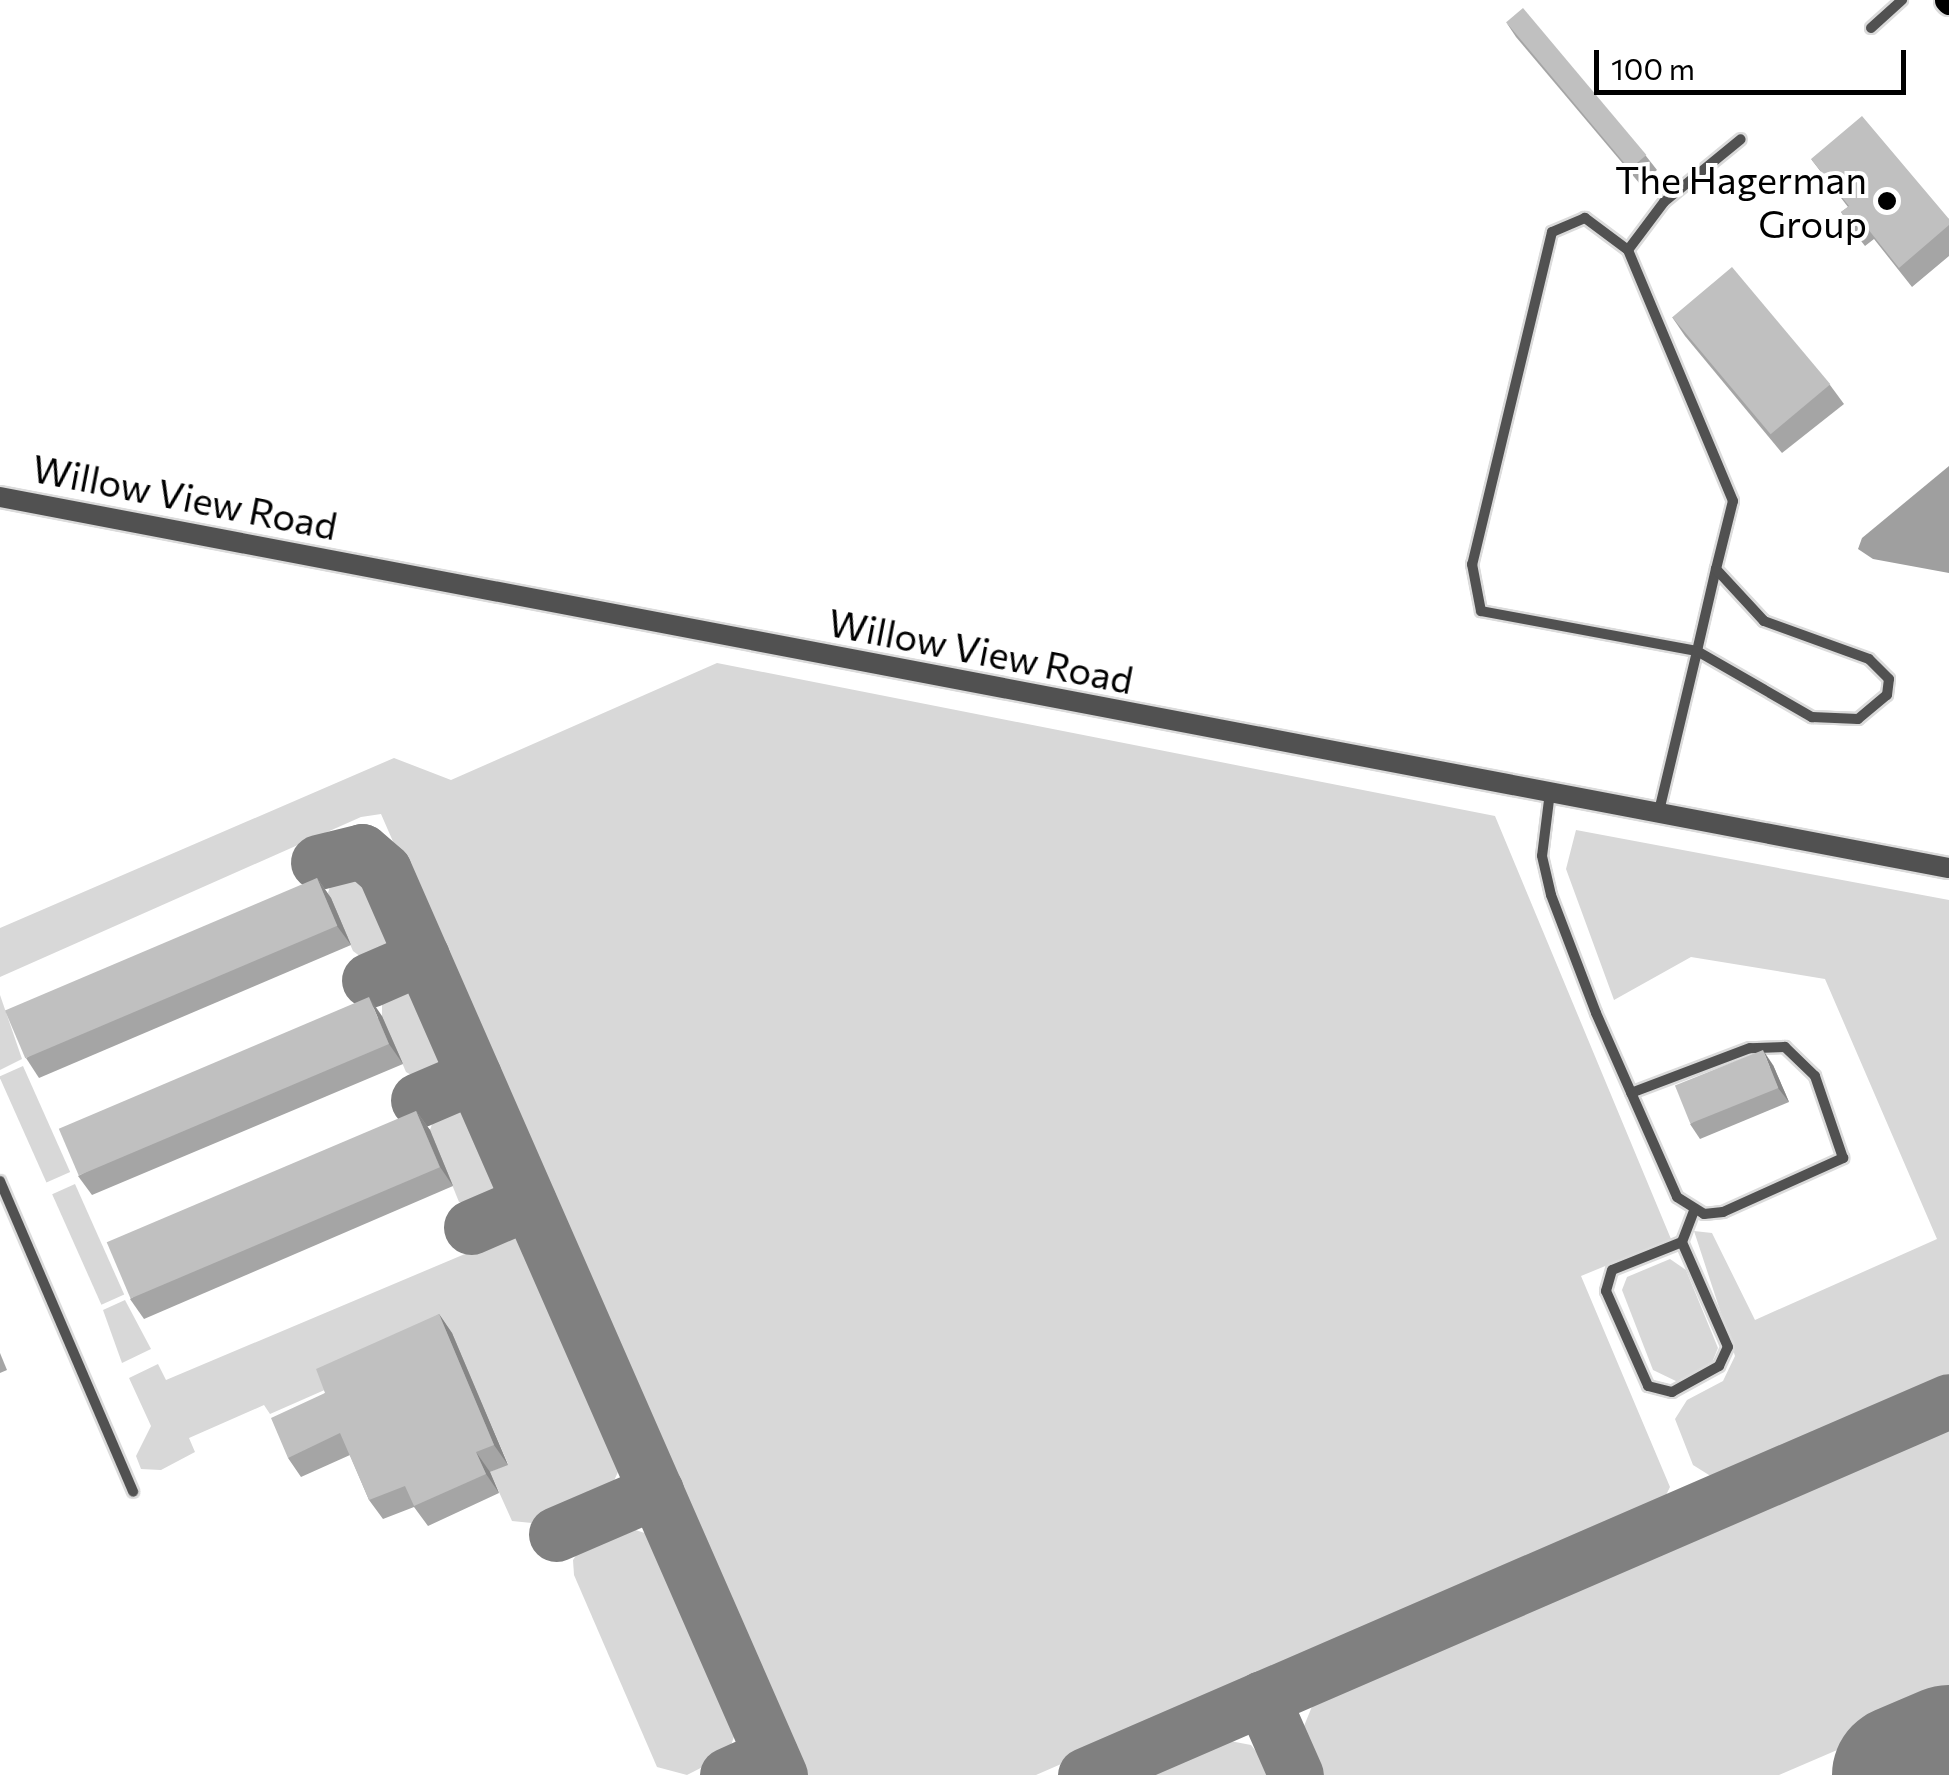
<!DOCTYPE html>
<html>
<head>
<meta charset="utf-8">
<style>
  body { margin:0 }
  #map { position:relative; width:1949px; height:1775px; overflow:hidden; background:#fff; font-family:Commissioner,sans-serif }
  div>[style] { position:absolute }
  .green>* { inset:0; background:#d8d8d8; transform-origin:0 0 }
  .water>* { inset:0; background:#9f9f9f }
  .taxiway>* { height:55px; margin:-27.5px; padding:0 27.5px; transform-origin:27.5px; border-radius:27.5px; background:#808080 }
  .runway>* { height:140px; margin:-70px; padding:0 70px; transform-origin:70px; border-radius:70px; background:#808080 }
  .roads { filter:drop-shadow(2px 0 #dbdbdb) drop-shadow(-2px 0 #dbdbdb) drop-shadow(0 2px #dbdbdb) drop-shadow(0 -2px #dbdbdb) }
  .service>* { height:10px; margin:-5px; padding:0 5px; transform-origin:5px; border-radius:5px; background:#515151 }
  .minor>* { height:20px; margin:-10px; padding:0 10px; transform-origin:10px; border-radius:10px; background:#515151 }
  .primary>* { height:25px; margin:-12.5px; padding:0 12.5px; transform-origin:12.5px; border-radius:12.5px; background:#000 }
  .wall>* { inset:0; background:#a5a5a5 }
  .shaded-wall>* { inset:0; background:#868686 }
  .building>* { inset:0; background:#c0c0c0; transform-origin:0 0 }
  .dots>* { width:28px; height:28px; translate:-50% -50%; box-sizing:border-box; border:5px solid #fff; border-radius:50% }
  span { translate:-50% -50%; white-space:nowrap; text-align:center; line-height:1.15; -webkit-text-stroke:8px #fff; paint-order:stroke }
  .poi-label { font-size:38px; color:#000 }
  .right { translate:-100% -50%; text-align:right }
  .street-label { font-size:38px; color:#000 }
  .scale { position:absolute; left:1594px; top:50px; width:312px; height:45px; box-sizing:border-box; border:5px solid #000; border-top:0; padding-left:12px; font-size:30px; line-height:35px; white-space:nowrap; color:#000; -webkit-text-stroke:8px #fff; paint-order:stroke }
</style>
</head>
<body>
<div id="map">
  <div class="green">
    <div style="clip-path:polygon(717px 663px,1495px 816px,1671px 1239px,1581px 1276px,1670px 1487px,1663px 1501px,1036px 1775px,800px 1775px,381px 814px,361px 817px,0 977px,0 928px,394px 758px,451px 780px)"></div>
    <div style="clip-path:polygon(1576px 830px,1949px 900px,1949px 1381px,1717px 1480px,1693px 1465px,1675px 1419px,1687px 1400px,1723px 1381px,1735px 1356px,1694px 1231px,1712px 1233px,1755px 1320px,1937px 1239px,1825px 979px,1691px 957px,1614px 1000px,1566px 869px)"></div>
    <div style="clip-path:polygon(349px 871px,366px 878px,391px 935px,388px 951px,365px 960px,353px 951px,328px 893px,332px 879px)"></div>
    <div style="clip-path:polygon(403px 988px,415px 992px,443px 1053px,437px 1070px,418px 1079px,406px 1072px,382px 1016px,382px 997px)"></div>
    <div style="clip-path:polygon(0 995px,22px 1059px,0 1070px)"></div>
    <div style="left:23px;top:1066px;width:116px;height:26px;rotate:66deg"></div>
    <div style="clip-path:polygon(450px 1107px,469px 1114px,497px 1179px,495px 1194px,485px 1201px,459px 1202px,430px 1130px,435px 1115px)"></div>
    <div style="left:75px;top:1184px;width:121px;height:25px;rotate:66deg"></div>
    <div style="clip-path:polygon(510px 1235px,525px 1243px,621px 1465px,610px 1490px,532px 1523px,512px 1521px,490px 1472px,508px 1464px,452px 1334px,270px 1414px,264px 1405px,189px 1438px,195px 1452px,161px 1470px,141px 1469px,136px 1456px,151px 1426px,129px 1378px,158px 1364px,166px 1380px)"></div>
    <div style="clip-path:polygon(1670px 1259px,1686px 1270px,1718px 1348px,1709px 1370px,1680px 1383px,1653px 1370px,1622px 1290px,1627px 1277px)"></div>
    <div style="clip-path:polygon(125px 1300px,151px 1349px,122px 1363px,103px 1310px)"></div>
    <div style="clip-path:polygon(1949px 1422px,1949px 1702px,1779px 1775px,1317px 1775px,1302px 1740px,1304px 1726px,1313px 1704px,1330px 1691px)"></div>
    <div style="clip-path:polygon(626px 1527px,651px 1535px,736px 1731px,728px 1754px,687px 1775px,657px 1767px,574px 1575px,573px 1560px,583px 1545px)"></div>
    <div style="clip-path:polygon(1230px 1741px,1251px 1745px,1275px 1775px,1138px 1775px)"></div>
  </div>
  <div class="water">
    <div style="clip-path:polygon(1949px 466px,1949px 573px,1873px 559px,1858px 549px,1862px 538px)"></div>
  </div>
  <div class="taxiway">
    <div style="left:318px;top:862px;width:45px;rotate:-14deg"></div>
    <div style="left:362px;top:851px;width:29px;rotate:41deg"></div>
    <div style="left:384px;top:870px;width:988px;rotate:66.37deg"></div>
    <div style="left:369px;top:980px;width:58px;rotate:-23.5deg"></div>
    <div style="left:418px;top:1100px;width:61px;rotate:-23.2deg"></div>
    <div style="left:471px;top:1227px;width:63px;rotate:-23.3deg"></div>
    <div style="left:556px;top:1534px;width:109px;rotate:-23.3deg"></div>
    <div style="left:1262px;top:1698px;width:84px;rotate:66.2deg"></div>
    <div style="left:727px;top:1775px;width:48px;rotate:-24.4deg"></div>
    <div style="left:1085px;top:1775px;width:941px;rotate:-23.41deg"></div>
  </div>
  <div class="runway">
    <div style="left:1902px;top:1775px;width:51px;rotate:-23.1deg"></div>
  </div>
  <div class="roads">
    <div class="service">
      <div style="left:1871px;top:28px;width:42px;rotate:-42.1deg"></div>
      <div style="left:1628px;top:250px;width:60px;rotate:-53.1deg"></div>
      <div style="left:1664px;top:202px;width:99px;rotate:-39.3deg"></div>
      <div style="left:1550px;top:792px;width:64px;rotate:97.1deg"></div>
      <div style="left:1542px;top:856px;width:40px;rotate:77deg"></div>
      <div style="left:1551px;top:895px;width:126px;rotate:69.1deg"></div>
      <div style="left:1596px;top:1013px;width:201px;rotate:66.2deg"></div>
      <div style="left:1677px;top:1197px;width:32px;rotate:32deg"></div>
      <div style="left:1704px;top:1214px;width:19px;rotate:-6deg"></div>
      <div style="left:1723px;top:1212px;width:132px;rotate:-24.2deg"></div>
      <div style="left:1843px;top:1158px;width:87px;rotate:-108.9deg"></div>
      <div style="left:1815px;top:1076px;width:42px;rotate:-136deg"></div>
      <div style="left:1785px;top:1047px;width:35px;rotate:178deg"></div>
      <div style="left:1750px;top:1048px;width:127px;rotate:159.3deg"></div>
      <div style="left:1659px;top:811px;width:164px;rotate:-76.6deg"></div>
      <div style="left:1697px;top:651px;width:84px;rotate:-77deg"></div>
      <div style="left:1716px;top:569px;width:70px;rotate:-76deg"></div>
      <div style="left:1733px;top:501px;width:272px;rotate:-112.7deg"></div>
      <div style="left:1628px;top:250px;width:54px;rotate:-143.3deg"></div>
      <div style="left:1585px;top:218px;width:36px;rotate:157deg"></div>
      <div style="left:1552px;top:232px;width:342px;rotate:103.5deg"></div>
      <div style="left:1472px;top:564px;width:48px;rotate:79.2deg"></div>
      <div style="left:1481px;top:611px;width:220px;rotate:10.5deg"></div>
      <div style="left:1697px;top:651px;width:133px;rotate:29.9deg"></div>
      <div style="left:1812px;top:717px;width:46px;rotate:2.5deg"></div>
      <div style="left:1858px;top:719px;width:38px;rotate:-40deg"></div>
      <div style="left:1887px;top:695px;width:16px;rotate:-83deg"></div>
      <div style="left:1889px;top:679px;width:28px;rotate:-135deg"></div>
      <div style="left:1869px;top:659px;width:112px;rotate:-160.1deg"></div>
      <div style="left:1764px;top:621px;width:71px;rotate:-132.7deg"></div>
      <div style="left:0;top:1181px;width:338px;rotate:66.8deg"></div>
      <div style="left:1682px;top:1242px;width:75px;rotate:158.2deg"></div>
      <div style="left:1612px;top:1270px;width:22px;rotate:106deg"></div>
      <div style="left:1606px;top:1291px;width:104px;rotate:66.1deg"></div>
      <div style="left:1648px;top:1386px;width:25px;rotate:14deg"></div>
      <div style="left:1672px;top:1392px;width:54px;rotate:-29deg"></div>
      <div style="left:1719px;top:1366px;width:21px;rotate:-65deg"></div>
      <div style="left:1728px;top:1347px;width:115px;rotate:-113.7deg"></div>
      <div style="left:1682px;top:1242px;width:34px;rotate:-69deg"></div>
    </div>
    <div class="minor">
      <div style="left:0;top:497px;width:1984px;rotate:10.78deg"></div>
    </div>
    <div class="primary">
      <div style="left:1947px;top:0;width:3px;rotate:45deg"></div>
    </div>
  </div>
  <div class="wall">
    <div style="clip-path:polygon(1506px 22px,1646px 156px,1657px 170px,1640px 184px,1516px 37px)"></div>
    <div style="clip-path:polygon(1811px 159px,1949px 219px,1949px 256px,1912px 287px,1874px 239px,1865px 246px,1854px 232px,1841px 212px,1848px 207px)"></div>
    <div style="clip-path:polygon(1672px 317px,1830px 385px,1844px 404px,1782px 453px,1685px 336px)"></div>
    <div style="clip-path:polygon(317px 878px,331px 898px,351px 945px,39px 1078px,26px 1058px)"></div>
    <div style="clip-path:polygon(382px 1016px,403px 1064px,92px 1195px,78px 1176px)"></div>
    <div style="clip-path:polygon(1773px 1065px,1789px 1102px,1700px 1139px,1690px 1124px)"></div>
    <div style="clip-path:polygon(416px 1111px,430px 1130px,453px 1186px,144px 1319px,130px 1299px)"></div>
    <div style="clip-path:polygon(439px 1314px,452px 1333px,508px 1465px,490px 1472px,499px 1493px,428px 1526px,414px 1507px,383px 1519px,369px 1500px,350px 1455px,301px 1477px,288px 1458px,325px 1393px)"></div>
    <div style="clip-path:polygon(0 1353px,7px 1370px,0 1373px)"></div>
  </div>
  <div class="shaded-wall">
    <div style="clip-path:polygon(317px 878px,331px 898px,351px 945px,337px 926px)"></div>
    <div style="clip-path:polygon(369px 997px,382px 1016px,403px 1064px,389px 1044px)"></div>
    <div style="clip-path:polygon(1763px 1050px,1773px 1065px,1789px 1102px,1778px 1088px)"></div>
    <div style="clip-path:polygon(416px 1111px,430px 1130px,453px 1186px,440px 1167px)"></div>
    <div style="clip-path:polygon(439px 1314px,452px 1333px,508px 1465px,494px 1445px)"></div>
    <div style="clip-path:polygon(476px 1452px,490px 1472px,499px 1493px,486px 1474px)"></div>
  </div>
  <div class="building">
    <div style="left:1523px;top:8px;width:192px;height:22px;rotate:50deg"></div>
    <div style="clip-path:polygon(1862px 116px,1949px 219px,1949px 225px,1899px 268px,1860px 219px,1852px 226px,1841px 212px,1849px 206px,1811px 159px)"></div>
    <div style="left:1732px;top:267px;width:153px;height:78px;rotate:50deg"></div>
    <div style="left:317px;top:878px;width:52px;height:339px;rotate:67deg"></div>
    <div style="left:369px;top:997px;width:51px;height:337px;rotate:67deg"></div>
    <div style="left:1763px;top:1050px;width:41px;height:95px;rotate:68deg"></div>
    <div style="left:416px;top:1111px;width:61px;height:336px;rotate:67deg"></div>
    <div style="clip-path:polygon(439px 1314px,494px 1445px,476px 1452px,486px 1474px,414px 1506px,405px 1486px,369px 1500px,340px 1433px,288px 1458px,271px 1418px,325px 1393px,316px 1369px)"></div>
  </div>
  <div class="dots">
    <div style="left:1887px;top:201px;background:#000"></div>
  </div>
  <div class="poi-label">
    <span class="right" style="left:1867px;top:201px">The Hagerman<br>Group</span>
  </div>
  <div class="street-label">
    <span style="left:185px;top:496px;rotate:11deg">Willow View Road</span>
    <span style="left:981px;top:650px;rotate:11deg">Willow View Road</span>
  </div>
  <div class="scale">100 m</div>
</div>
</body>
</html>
